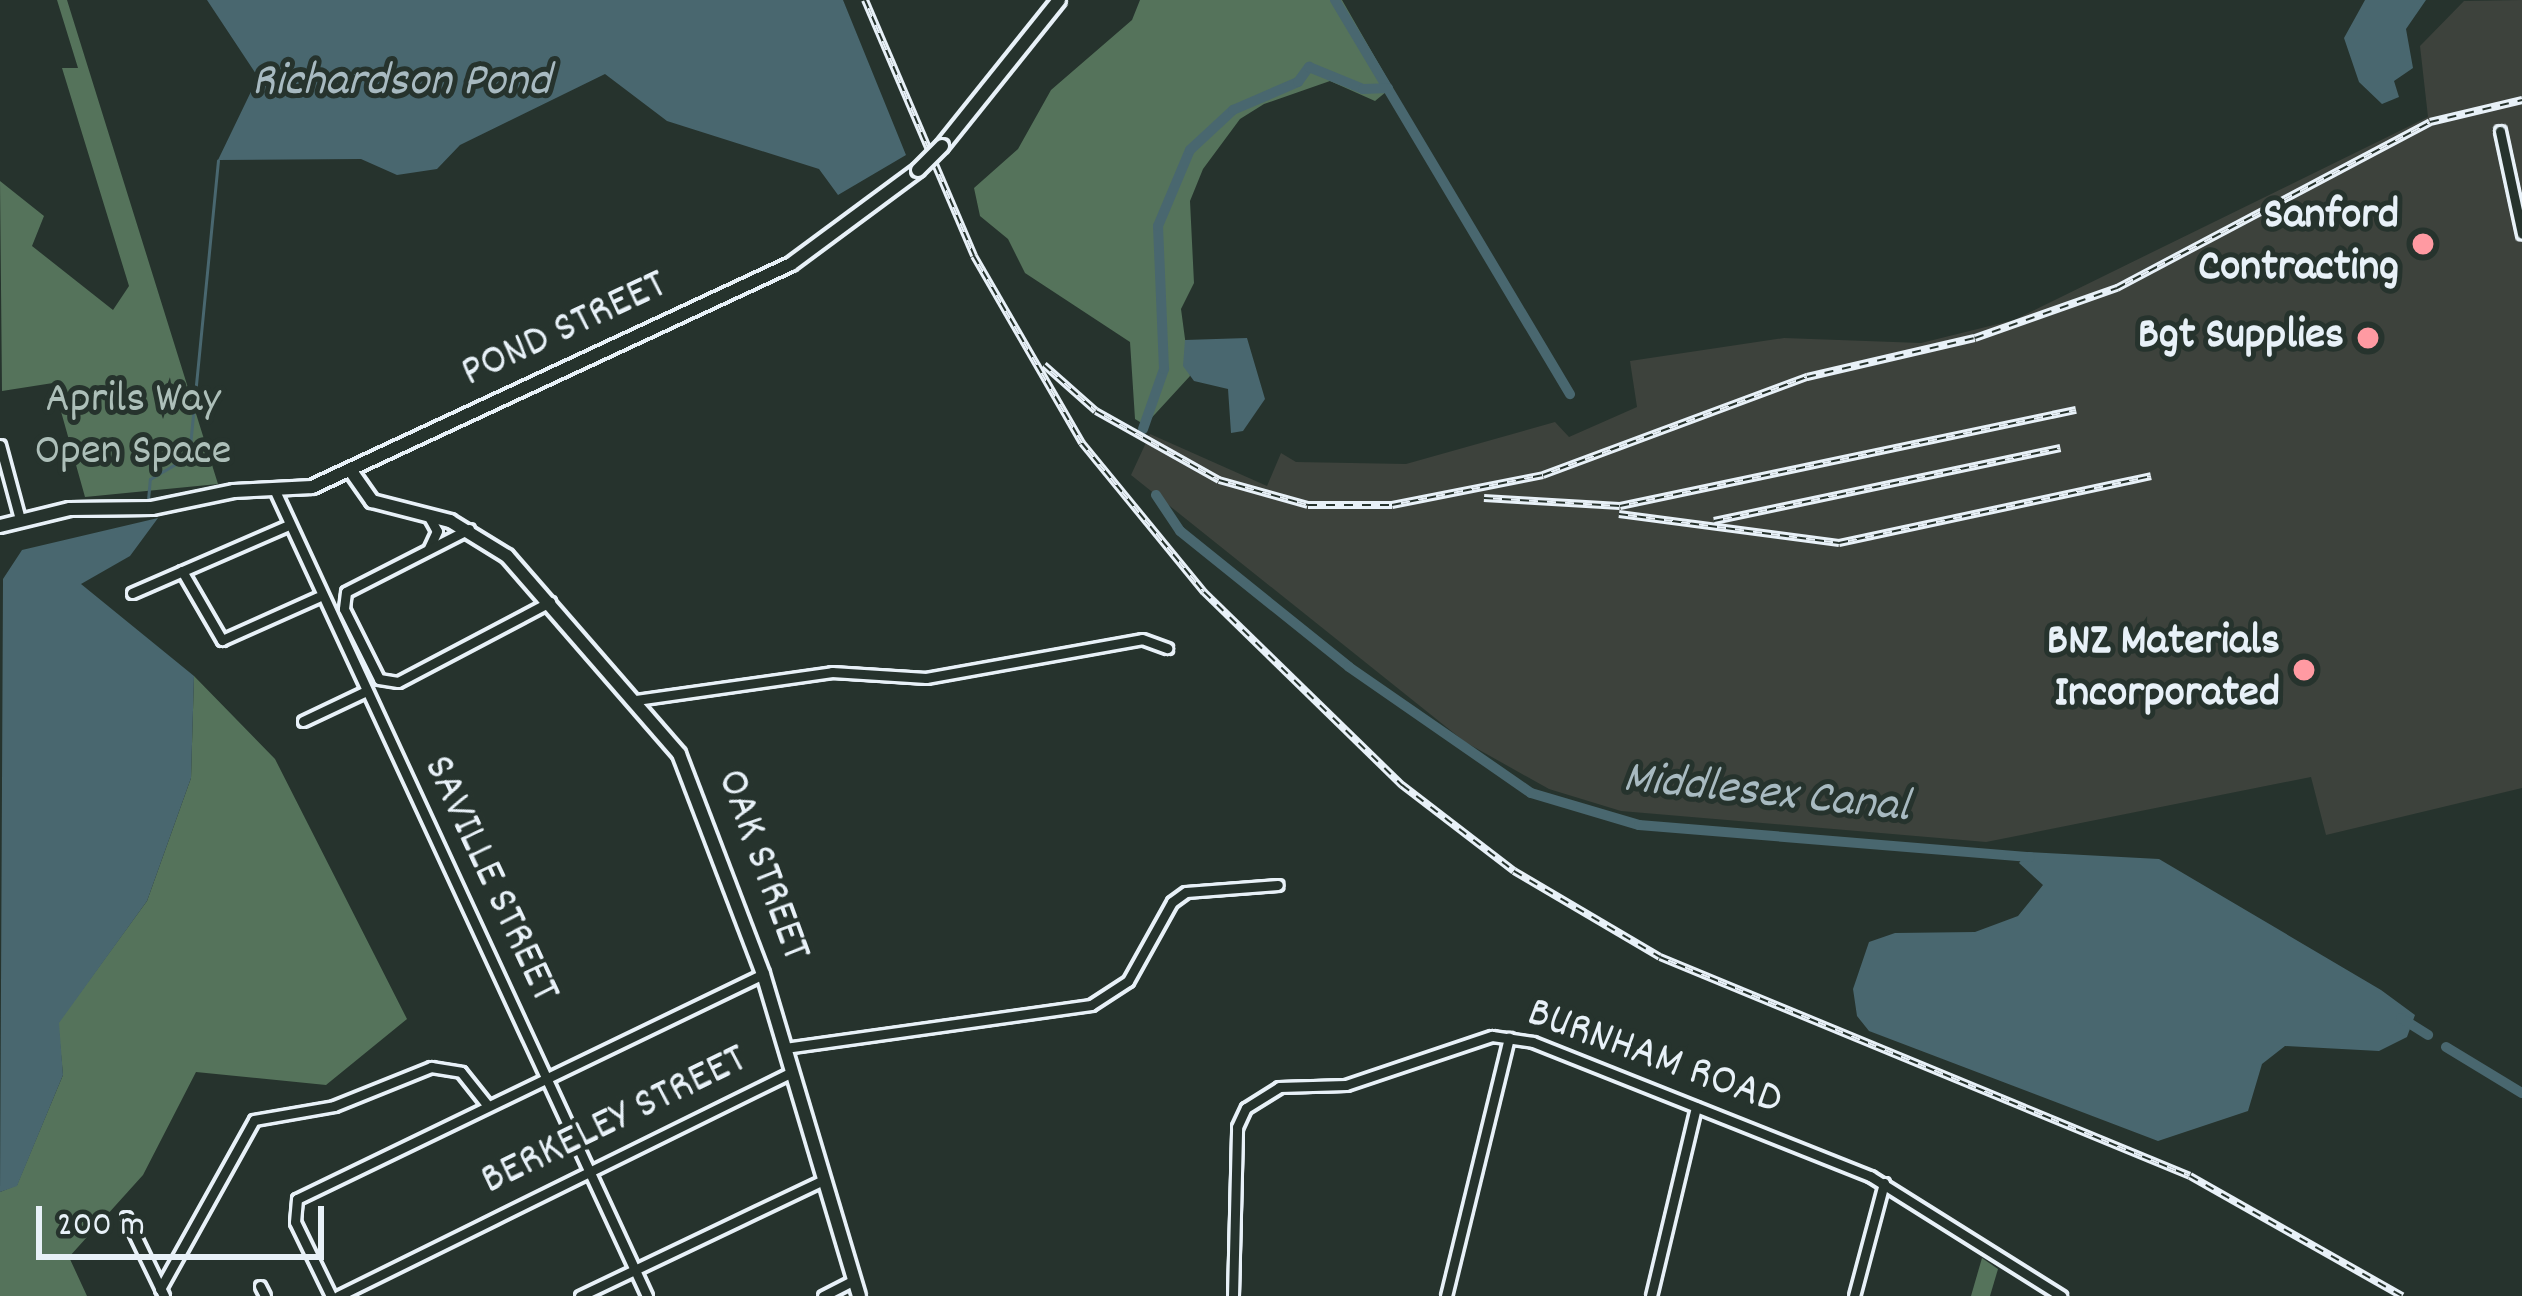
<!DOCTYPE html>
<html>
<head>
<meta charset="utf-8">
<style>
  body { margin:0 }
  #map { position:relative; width:2522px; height:1296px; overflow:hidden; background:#26332d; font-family:Dekko,sans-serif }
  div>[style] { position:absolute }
  .built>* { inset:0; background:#3d423c }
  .green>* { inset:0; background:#55735b }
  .water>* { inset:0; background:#49676f }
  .stream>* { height:3px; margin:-1.5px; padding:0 1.5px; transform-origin:1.5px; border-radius:1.5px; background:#49676f }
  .canal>* { height:10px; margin:-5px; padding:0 5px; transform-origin:5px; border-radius:5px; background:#49676f }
  .roads { filter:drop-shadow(3px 0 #e8f1f8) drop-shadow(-3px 0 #e8f1f8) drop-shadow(0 3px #e8f1f8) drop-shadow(0 -3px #e8f1f8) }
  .street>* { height:9px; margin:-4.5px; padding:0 4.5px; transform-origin:4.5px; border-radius:4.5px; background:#26332d }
  .secondary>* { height:12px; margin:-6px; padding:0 6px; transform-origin:6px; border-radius:6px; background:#26332d }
  .rail>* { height:8px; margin-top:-4px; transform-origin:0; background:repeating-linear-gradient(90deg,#26332d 0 9px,#e8f1f8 0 18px); box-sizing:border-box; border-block:3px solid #e8f1f8 }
  .bridges { filter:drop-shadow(3px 0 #e8f1f8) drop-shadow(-3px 0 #e8f1f8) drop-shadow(0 3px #e8f1f8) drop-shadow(0 -3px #e8f1f8) }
  .secondary-bridge>* { height:12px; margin:-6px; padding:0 6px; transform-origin:6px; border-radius:6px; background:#26332d }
  .dots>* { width:33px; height:33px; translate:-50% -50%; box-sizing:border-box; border:6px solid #26332d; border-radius:50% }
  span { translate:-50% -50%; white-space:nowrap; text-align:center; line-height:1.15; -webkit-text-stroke:10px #26332d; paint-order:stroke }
  .poi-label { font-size:45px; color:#e8f1f8; font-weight:700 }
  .right { translate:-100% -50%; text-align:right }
  .street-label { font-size:45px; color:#e8f1f8 }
  .park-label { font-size:45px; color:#adbfb9 }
  .water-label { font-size:48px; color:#a8bac1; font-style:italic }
  .scale { position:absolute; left:36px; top:1206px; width:288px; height:54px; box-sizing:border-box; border:6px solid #e8f1f8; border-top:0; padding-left:15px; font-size:36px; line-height:42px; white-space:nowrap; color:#e8f1f8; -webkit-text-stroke:9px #26332d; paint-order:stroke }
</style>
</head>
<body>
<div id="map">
  <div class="built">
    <div style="clip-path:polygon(2522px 0,2522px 788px,2326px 835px,2311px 777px,1986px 842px,1621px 811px,1549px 789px,1465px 742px,1131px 475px,1150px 434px,1267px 486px,1281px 453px,1296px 462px,1406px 464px,1555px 422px,1569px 437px,1637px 407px,1630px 361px,1784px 338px,1921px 343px,2014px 320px,2428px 117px,2420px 46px,2464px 1px)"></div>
  </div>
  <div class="green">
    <div style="clip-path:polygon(57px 0,67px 0,218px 484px,85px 497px,53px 383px,2px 391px,0 181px,44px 216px,32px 246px,113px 310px,129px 286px,62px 68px,78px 68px)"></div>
    <div style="clip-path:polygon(1140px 0,1342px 0,1392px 87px,1375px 101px,1330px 81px,1264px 104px,1240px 119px,1203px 169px,1190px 201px,1194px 283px,1181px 309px,1190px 376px,1145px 425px,1135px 419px,1130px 342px,1025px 273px,1008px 239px,980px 216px,974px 188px,1018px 149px,1051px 90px,1132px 20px)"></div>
    <div style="clip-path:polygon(194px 676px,275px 759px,407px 1019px,326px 1085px,196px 1072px,143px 1175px,69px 1257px,87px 1296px,0 1296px,0 1192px,17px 1185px,63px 1075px,58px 1023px,147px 901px,191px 778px)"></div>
    <div style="clip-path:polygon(1982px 1258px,1998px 1269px,1990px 1296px,1971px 1296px)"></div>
  </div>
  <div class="water">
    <div style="clip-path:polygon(207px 0,843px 0,906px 155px,838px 195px,819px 169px,667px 121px,605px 74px,460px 145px,437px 169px,397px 175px,361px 159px,218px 160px,258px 77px)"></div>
    <div style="clip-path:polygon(2365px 0,2426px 0,2406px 29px,2413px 68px,2394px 81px,2399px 97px,2382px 104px,2359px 82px,2344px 38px)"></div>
    <div style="clip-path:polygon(1247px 338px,1265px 399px,1243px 431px,1231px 433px,1228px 389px,1194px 381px,1183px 366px,1185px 340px)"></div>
    <div style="clip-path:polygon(158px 518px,130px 556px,81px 584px,194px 676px,191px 778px,147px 901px,59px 1023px,63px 1075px,17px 1186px,0 1192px,3px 579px,22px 550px)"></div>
    <div style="clip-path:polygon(2028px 852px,2159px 859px,2381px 990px,2415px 1015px,2407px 1037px,2379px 1051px,2285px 1046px,2262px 1064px,2248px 1111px,2158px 1141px,1869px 1031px,1857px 1016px,1853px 989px,1869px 942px,1895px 933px,1975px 932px,2018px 916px,2043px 885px,2019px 863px)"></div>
  </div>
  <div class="stream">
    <div style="left:148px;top:500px;width:21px;rotate:-85deg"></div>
    <div style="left:150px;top:479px;width:45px;rotate:-30.5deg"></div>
    <div style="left:189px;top:456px;width:297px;rotate:-84.4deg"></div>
  </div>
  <div class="canal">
    <div style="left:1335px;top:0;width:459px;rotate:59.2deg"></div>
    <div style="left:1143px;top:429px;width:64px;rotate:-70.7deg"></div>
    <div style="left:1164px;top:369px;width:143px;rotate:-92.4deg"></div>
    <div style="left:1158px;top:226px;width:82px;rotate:-67.2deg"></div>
    <div style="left:1190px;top:150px;width:59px;rotate:-42.9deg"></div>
    <div style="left:1233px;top:110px;width:71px;rotate:-23.3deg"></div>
    <div style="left:1298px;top:82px;width:19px;rotate:-54deg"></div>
    <div style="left:1309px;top:67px;width:58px;rotate:22.2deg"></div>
    <div style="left:1363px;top:89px;width:25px;rotate:-2deg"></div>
    <div style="left:1156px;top:495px;width:43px;rotate:56.3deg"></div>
    <div style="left:1180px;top:531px;width:217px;rotate:38.8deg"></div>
    <div style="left:1349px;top:667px;width:221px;rotate:34.7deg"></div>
    <div style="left:1531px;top:793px;width:113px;rotate:16.5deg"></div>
    <div style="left:1639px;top:825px;width:392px;rotate:4.7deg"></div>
    <div style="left:2401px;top:1018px;width:32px;rotate:32deg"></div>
    <div style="left:2446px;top:1047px;width:89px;rotate:31.2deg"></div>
  </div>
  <div class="roads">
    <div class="street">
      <div style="left:2500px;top:131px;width:105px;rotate:77.9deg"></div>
      <div style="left:0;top:445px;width:77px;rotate:74.9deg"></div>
      <div style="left:275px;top:491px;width:887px;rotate:65.2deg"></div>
      <div style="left:428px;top:515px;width:18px;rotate:61deg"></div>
      <div style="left:437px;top:531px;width:19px;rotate:115deg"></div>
      <div style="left:469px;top:529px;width:138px;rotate:152.9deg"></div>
      <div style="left:346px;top:592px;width:17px;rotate:97deg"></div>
      <div style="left:344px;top:609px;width:78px;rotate:63.4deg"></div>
      <div style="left:379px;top:679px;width:19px;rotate:9deg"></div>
      <div style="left:398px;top:682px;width:172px;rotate:-27.8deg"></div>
      <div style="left:182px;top:571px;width:80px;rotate:59.9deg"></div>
      <div style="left:222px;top:640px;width:105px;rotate:-24.1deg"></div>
      <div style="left:132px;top:593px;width:168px;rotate:-23.5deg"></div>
      <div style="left:636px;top:700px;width:198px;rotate:-8.1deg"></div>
      <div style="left:832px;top:672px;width:94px;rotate:3.7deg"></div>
      <div style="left:926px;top:678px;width:219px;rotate:-10.2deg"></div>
      <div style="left:1142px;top:639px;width:27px;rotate:20deg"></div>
      <div style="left:303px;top:721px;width:68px;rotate:-25.4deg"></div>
      <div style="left:785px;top:1048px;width:309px;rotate:-8deg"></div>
      <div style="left:1091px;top:1005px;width:44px;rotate:-33deg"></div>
      <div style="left:1128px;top:981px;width:90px;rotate:-60.9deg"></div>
      <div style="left:1172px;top:902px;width:17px;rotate:-36deg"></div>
      <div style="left:1186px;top:892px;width:92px;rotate:-4.4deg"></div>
      <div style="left:126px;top:1217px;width:88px;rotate:64.3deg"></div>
      <div style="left:260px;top:1286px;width:11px;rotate:63deg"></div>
      <div style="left:160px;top:1289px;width:193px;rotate:-60.9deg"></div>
      <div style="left:254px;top:1120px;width:81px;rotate:-9.9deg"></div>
      <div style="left:334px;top:1106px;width:105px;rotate:-21.9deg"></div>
      <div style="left:431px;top:1067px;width:30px;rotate:9deg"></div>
      <div style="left:461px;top:1072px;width:43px;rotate:51.5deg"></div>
      <div style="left:331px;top:1296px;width:82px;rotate:-115.9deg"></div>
      <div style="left:295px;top:1222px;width:23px;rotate:-85deg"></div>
      <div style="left:297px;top:1199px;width:517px;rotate:-25.77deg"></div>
      <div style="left:338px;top:1296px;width:506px;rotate:-26.26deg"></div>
      <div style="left:580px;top:1296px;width:269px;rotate:-25.5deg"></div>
      <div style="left:823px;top:1296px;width:35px;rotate:-27deg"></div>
      <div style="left:1233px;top:1296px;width:169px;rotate:-88.6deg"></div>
      <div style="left:1237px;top:1127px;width:21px;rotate:-65deg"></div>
      <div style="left:1246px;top:1108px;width:39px;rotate:-32deg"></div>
      <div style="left:1279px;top:1087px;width:67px;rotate:-1.7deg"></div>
      <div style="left:1346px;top:1085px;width:154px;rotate:-18.6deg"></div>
      <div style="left:1492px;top:1036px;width:41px;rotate:8.3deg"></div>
      <div style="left:1533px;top:1042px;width:363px;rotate:21.7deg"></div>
      <div style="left:1870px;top:1176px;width:226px;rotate:32.1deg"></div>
      <div style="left:1446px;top:1296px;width:266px;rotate:-76.3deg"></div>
      <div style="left:1651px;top:1296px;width:194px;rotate:-76.6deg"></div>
      <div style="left:1854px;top:1296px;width:117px;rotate:-75.1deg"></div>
    </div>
    <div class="secondary">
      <div style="left:942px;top:146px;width:187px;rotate:-51.3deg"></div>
      <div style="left:351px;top:471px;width:37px;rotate:55deg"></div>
      <div style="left:372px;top:501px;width:81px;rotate:14.4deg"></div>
      <div style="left:450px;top:521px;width:67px;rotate:31.6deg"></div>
      <div style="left:507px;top:556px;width:262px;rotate:49deg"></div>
      <div style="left:679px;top:754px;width:235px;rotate:69.1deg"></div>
      <div style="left:763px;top:974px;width:336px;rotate:73.4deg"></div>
      <div style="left:0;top:526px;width:72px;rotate:-13.7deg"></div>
      <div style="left:70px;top:509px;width:82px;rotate:-0.7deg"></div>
      <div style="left:152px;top:508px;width:84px;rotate:-11.7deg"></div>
      <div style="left:234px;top:491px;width:78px;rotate:-2.9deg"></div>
      <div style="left:312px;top:487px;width:528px;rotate:-24.96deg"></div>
      <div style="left:791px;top:264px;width:158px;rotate:-36.5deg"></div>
    </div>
  </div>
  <div class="rail">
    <div style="left:865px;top:0;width:278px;rotate:66.9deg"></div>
    <div style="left:974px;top:256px;width:216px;rotate:60deg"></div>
    <div style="left:1082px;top:443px;width:193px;rotate:50.7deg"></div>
    <div style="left:1204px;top:592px;width:277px;rotate:44.3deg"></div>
    <div style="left:1402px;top:785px;width:141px;rotate:37.5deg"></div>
    <div style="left:1514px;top:871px;width:169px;rotate:30.5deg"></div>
    <div style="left:1660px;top:957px;width:573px;rotate:22.45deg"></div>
    <div style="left:2190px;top:1176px;width:244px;rotate:29.5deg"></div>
    <div style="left:1044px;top:365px;width:69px;rotate:41.5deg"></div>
    <div style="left:1096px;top:411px;width:141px;rotate:29.3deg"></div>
    <div style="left:1219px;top:480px;width:92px;rotate:15.7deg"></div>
    <div style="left:1308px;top:505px;width:84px"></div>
    <div style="left:1392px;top:505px;width:154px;rotate:-11.2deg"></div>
    <div style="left:1543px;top:475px;width:282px;rotate:-20.4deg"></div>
    <div style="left:1807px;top:377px;width:172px;rotate:-13.1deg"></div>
    <div style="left:1975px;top:338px;width:151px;rotate:-19.4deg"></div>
    <div style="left:2117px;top:288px;width:354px;rotate:-27.9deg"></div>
    <div style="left:2430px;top:122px;width:95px;rotate:-13.4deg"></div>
    <div style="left:1484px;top:498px;width:136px;rotate:3.4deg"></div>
    <div style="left:1620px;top:506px;width:466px;rotate:-11.9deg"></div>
    <div style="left:1619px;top:514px;width:222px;rotate:7.5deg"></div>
    <div style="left:1839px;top:543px;width:319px;rotate:-12.1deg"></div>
    <div style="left:1714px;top:521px;width:354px;rotate:-11.9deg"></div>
  </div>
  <div class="bridges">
    <div class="secondary-bridge">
      <div style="left:918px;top:170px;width:34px;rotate:-45deg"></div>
    </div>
  </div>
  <div class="dots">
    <div style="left:2423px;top:244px;background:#ff9aa2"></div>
    <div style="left:2368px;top:338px;background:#ff9aa2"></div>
    <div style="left:2304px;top:670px;background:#ff9aa2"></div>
  </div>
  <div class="poi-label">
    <span class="right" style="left:2399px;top:244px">Sanford<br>Contracting</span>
    <span class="right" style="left:2344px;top:338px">Bgt Supplies</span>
    <span class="right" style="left:2280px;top:670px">BNZ Materials<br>Incorporated</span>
  </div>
  <div class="street-label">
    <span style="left:565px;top:331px;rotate:-25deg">POND STREET</span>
    <span style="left:761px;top:866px;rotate:70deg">OAK STREET</span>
    <span style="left:489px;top:880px;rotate:65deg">SAVILLE STREET</span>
    <span style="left:1654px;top:1059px;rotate:20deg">BURNHAM ROAD</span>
    <span style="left:615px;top:1122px;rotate:-26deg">BERKELEY STREET</span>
  </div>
  <div class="park-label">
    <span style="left:133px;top:428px">Aprils Way<br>Open Space</span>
  </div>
  <div class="water-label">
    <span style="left:401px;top:84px">Richardson Pond</span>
    <span style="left:1766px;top:795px;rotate:6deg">Middlesex Canal</span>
  </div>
  <div class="scale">200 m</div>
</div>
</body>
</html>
